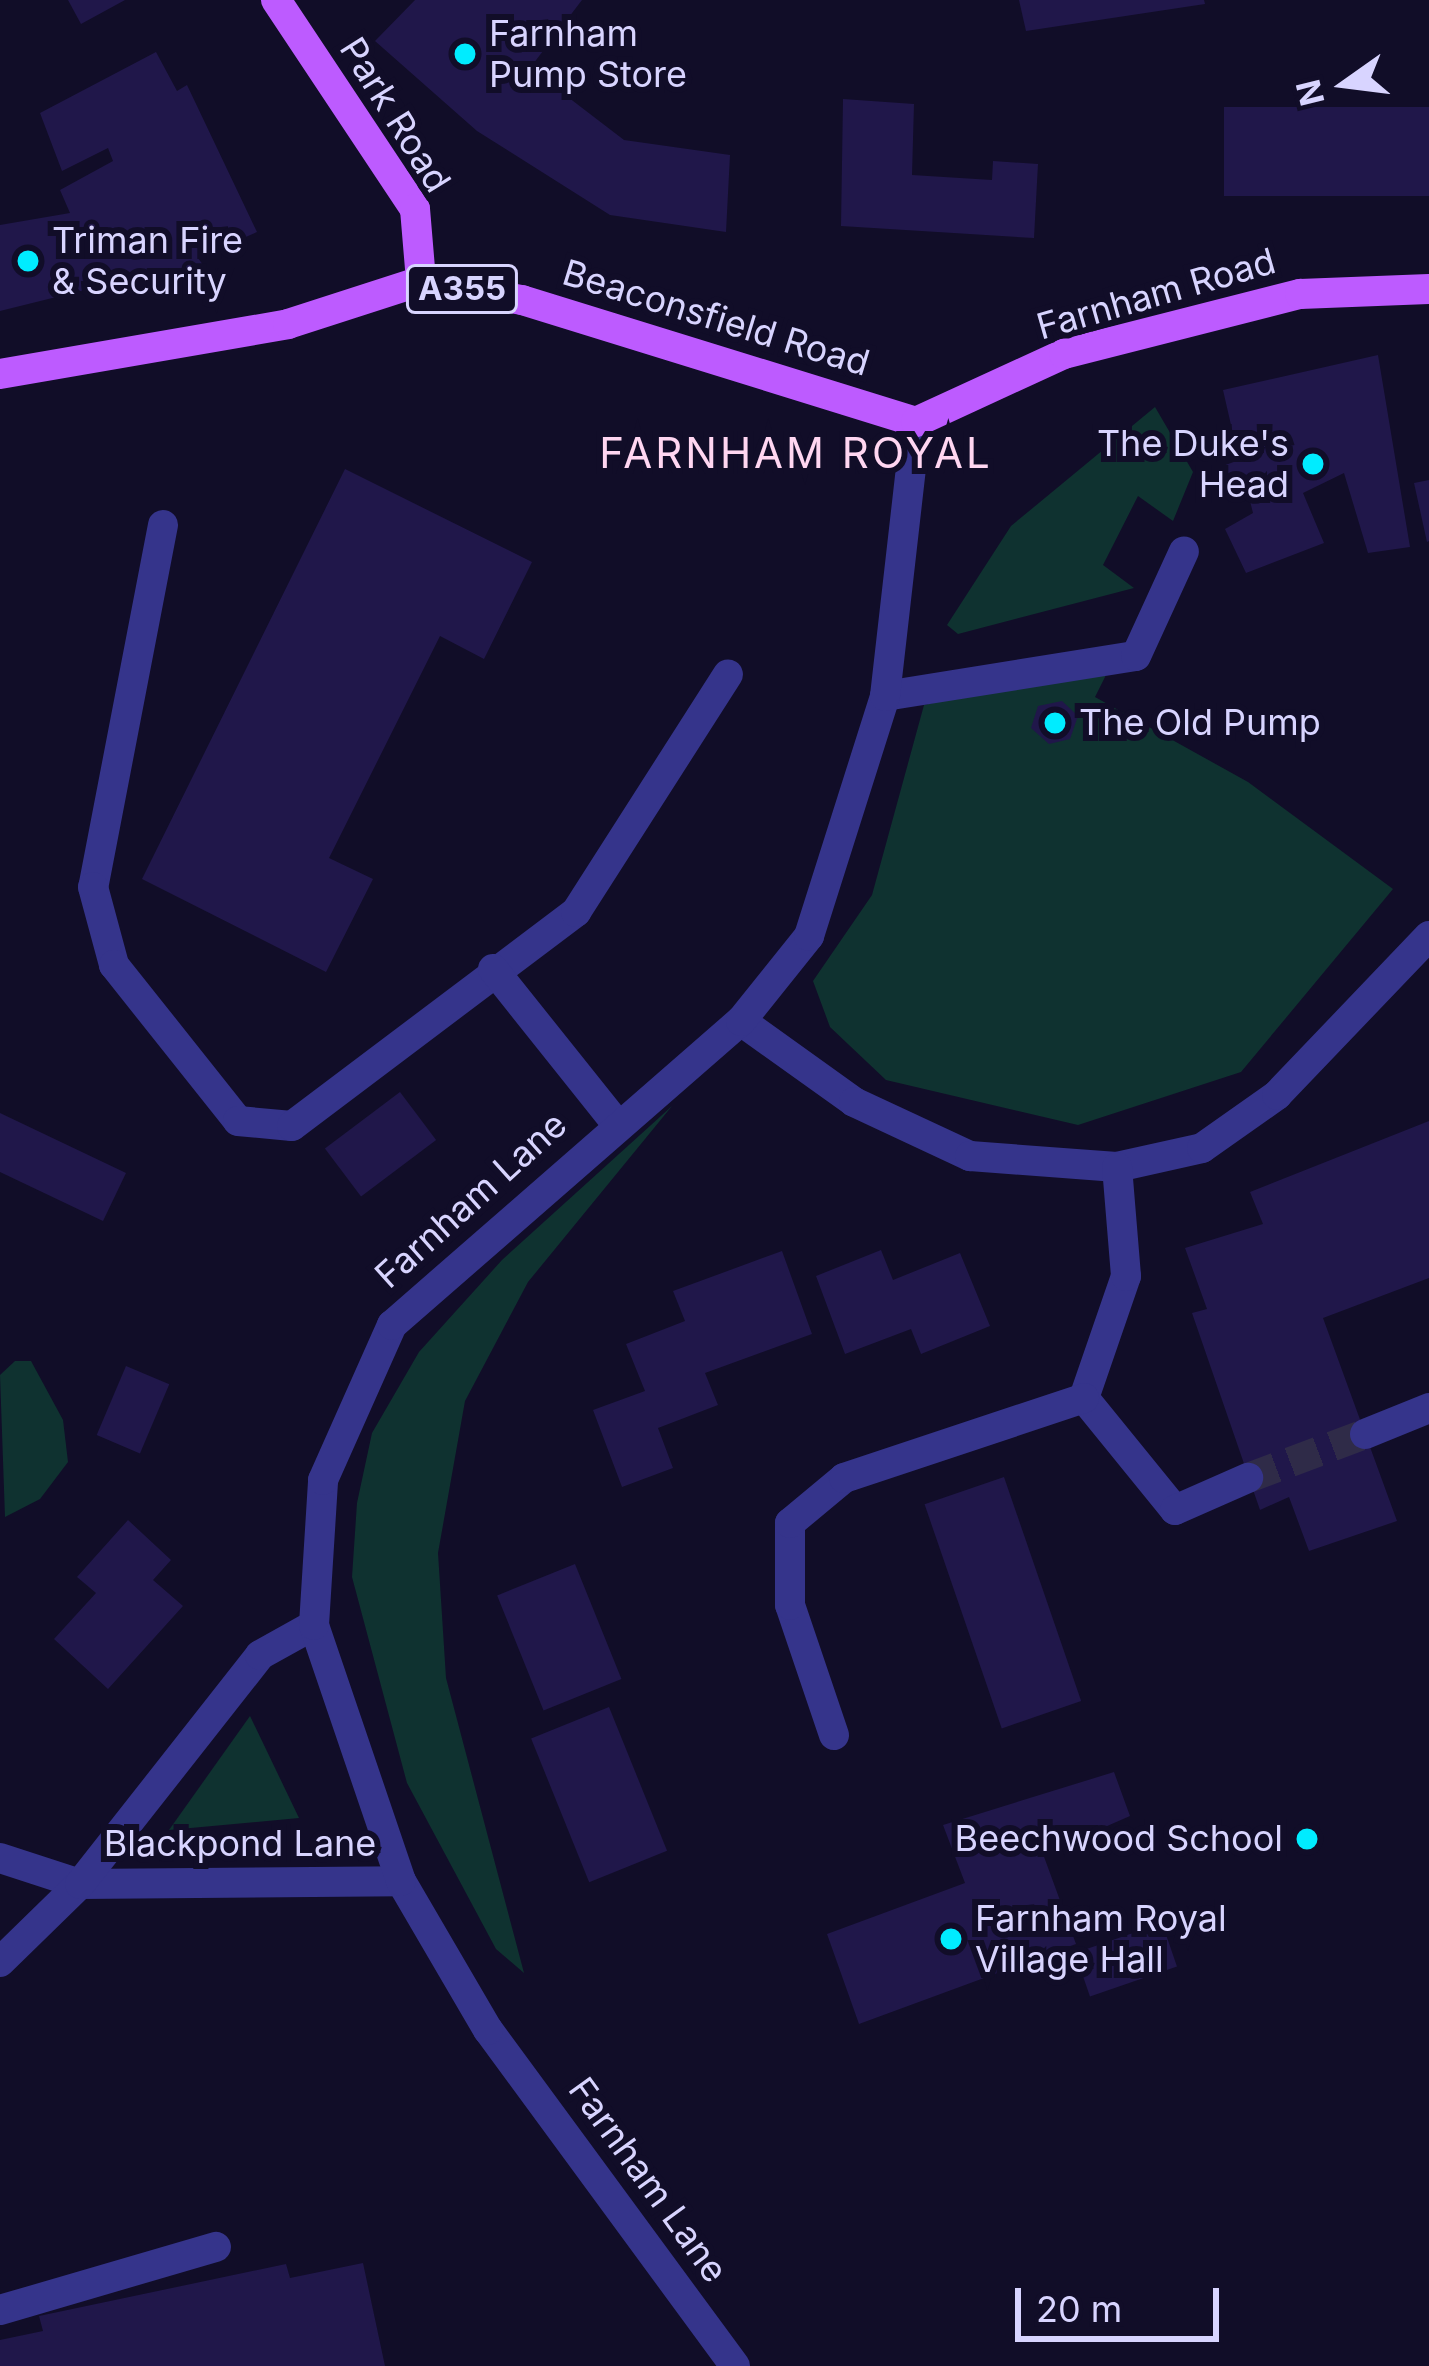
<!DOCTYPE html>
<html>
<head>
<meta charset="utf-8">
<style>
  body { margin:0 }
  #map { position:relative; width:1429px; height:2366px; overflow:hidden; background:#110d28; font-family:Inter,sans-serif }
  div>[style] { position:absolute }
  .green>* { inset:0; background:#0f3230 }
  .building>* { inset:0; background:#20174a; transform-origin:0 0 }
  .minor-tunnel>* { height:30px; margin-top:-15px; transform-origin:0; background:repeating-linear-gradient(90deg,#2f2b48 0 30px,transparent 0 45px) }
  .minor>* { height:30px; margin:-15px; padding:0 15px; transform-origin:15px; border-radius:15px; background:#35348b }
  .major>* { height:30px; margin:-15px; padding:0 15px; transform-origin:15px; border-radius:15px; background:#bd5bff }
  .dots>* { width:33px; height:33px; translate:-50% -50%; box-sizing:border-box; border:6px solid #110d28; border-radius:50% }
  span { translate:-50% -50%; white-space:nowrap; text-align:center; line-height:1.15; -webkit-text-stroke:12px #110d28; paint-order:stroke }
  .shield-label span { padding:3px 9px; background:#110d28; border:3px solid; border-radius:9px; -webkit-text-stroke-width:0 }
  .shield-label { font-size:33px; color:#d8d4ff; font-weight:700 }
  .poi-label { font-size:36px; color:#d8d4ff }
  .left { translate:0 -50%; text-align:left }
  .right { translate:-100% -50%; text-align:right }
  .street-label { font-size:36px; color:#d8d4ff }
  .quarter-label { font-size:42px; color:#ffd6f1; letter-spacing:3px }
  .north { position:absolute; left:1285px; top:24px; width:120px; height:120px; -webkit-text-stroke:9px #110d28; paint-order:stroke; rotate:256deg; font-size:33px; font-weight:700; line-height:48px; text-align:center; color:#d8d4ff }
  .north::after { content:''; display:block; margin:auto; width:42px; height:54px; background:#d8d4ff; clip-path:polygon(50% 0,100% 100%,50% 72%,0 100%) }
  .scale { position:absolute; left:1015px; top:2288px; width:204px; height:54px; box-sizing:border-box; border:6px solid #d8d4ff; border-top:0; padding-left:15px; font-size:36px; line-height:42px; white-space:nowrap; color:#d8d4ff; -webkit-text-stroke:9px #110d28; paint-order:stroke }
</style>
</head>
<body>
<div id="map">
  <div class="green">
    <div style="clip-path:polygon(1155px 407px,1193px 472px,1173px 521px,1138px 496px,1103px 565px,1134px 588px,958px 634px,947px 625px,1011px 526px)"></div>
    <div style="clip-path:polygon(1112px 663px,1095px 697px,1248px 782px,1393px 889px,1241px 1072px,1078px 1125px,886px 1080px,830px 1027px,813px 981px,872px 895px,924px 705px)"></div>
    <div style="clip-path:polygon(672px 1106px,528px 1282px,465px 1401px,438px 1553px,446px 1678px,524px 1973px,496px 1949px,407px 1783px,352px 1577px,357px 1503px,372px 1433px,419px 1352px,502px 1260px)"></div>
    <div style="clip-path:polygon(15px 1361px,31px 1361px,63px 1420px,68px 1462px,40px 1499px,5px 1517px,0 1375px)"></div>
    <div style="clip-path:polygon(250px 1716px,299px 1818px,169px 1830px)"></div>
  </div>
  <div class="building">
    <div style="clip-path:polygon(68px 0,125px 0,81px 24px)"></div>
    <div style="clip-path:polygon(415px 0,582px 0,530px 68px,624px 140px,730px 155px,726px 232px,610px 215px,477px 131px,375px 41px)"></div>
    <div style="clip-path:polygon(1019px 0,1204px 0,1205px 4px,1026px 31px)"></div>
    <div style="clip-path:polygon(156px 52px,177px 91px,187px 85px,257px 232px,198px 258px,208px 272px,145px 275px,0 311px,0 225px,70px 213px,60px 190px,113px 161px,108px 148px,62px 171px,40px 113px)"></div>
    <div style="clip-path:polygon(843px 99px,914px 104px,912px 175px,992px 180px,993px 161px,1038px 164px,1034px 238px,841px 226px)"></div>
    <div style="left:1429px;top:107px;width:89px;height:205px;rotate:90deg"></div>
    <div style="clip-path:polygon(1378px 355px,1410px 547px,1368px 553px,1344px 473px,1303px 493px,1324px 543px,1246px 573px,1225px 529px,1253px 513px,1246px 485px,1228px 488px,1220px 467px,1239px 460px,1223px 390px)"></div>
    <div style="clip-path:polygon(345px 469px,532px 562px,484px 659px,440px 636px,329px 858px,373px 879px,326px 972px,142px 879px)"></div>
    <div style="clip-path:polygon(1429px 480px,1429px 541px,1427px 542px,1414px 483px)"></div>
    <div style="clip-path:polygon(1062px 701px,1078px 716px,1070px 739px,1049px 744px,1031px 728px,1038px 706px)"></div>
    <div style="left:400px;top:1092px;width:60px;height:94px;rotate:53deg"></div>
    <div style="clip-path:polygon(0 1113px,126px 1173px,103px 1221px,0 1172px)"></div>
    <div style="clip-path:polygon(1429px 1121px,1429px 1278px,1323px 1318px,1397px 1521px,1309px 1551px,1289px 1497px,1260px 1510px,1192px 1313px,1207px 1309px,1185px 1248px,1263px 1224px,1250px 1192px)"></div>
    <div style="clip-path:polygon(881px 1250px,893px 1280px,960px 1253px,990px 1326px,921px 1354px,911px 1329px,845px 1354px,816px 1276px)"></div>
    <div style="clip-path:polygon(782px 1251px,812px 1334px,705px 1373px,718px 1405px,658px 1428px,673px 1468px,622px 1487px,593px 1410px,645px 1391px,626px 1344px,685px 1321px,673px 1291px)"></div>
    <div style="left:126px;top:1366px;width:47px;height:75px;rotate:23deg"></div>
    <div style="left:1004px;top:1477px;width:237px;height:84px;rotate:71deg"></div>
    <div style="clip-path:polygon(128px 1520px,171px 1560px,153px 1580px,183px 1606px,108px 1689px,54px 1639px,96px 1593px,77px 1577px)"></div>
    <div style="left:575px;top:1564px;width:124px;height:84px;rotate:68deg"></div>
    <div style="left:609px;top:1707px;width:155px;height:84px;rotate:68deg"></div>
    <div style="clip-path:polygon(1114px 1772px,1130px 1816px,1043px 1854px,1076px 1944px,859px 2024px,827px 1934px,965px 1883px,943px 1825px)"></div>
    <div style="left:1162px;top:1923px;width:46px;height:92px;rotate:71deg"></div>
    <div style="clip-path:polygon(363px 2263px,385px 2366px,0 2366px,0 2340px,43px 2331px,39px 2316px,286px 2264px,290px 2278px)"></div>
  </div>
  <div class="minor-tunnel">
    <div style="left:1248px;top:1478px;width:125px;rotate:-20.6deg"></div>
  </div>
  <div class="minor">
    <div style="left:163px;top:525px;width:369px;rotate:100.9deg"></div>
    <div style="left:93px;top:887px;width:81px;rotate:74.9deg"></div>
    <div style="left:114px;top:965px;width:199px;rotate:51.5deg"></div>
    <div style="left:238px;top:1121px;width:54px;rotate:5.3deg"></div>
    <div style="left:292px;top:1126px;width:356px;rotate:-37deg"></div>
    <div style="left:576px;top:912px;width:282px;rotate:-57.4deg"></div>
    <div style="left:885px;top:696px;width:254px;rotate:-9.1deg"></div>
    <div style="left:1136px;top:656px;width:115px;rotate:-65.4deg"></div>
    <div style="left:493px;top:969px;width:196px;rotate:51.4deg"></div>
    <div style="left:741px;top:1021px;width:139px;rotate:35.6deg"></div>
    <div style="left:854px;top:1102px;width:128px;rotate:25deg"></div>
    <div style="left:970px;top:1156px;width:147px;rotate:4.3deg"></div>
    <div style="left:1117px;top:1167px;width:87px;rotate:-12.6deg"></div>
    <div style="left:1202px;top:1148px;width:92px;rotate:-35.2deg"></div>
    <div style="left:1277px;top:1095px;width:220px;rotate:-46.3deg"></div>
    <div style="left:1084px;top:1398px;width:129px;rotate:-71deg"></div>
    <div style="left:1126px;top:1276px;width:109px;rotate:-94.7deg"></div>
    <div style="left:1084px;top:1398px;width:144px;rotate:50.9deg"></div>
    <div style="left:1175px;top:1510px;width:80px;rotate:-23.7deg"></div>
    <div style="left:1365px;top:1434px;width:69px;rotate:-22.1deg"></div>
    <div style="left:834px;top:1735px;width:137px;rotate:-108.7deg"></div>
    <div style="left:790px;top:1605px;width:82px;rotate:-90deg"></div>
    <div style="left:790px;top:1523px;width:70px;rotate:-39.8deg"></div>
    <div style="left:844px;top:1478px;width:253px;rotate:-18.4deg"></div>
    <div style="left:0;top:1858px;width:84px;rotate:18deg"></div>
    <div style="left:80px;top:1884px;width:321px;rotate:-0.5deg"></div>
    <div style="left:0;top:1962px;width:112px;rotate:-44.3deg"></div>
    <div style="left:80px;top:1884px;width:291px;rotate:-51.8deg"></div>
    <div style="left:260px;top:1655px;width:62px;rotate:-29.1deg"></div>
    <div style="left:0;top:2310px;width:225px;rotate:-16.3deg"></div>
    <div style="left:735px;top:2366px;width:417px;rotate:-126.3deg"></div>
    <div style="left:488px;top:2030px;width:173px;rotate:-120.3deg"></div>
    <div style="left:401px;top:1881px;width:270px;rotate:-108.8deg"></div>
    <div style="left:314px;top:1625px;width:145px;rotate:-86.4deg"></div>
    <div style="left:323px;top:1480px;width:170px;rotate:-66deg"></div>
    <div style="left:392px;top:1325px;width:463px;rotate:-41.1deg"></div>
    <div style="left:741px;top:1021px;width:109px;rotate:-51.3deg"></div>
    <div style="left:809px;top:936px;width:252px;rotate:-72.4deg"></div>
    <div style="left:885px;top:696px;width:276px;rotate:-83.5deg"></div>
  </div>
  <div class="major">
    <div style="left:276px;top:0;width:251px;rotate:56.4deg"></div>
    <div style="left:415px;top:209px;width:72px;rotate:85.2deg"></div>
    <div style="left:0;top:374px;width:292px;rotate:-9.8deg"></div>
    <div style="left:288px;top:324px;width:140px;rotate:-17.9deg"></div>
    <div style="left:421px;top:281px;width:103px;rotate:10.7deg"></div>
    <div style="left:522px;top:300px;width:412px;rotate:17.2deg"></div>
    <div style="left:916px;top:422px;width:163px;rotate:-24.7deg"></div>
    <div style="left:1064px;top:354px;width:244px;rotate:-14.3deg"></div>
    <div style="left:1300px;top:294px;width:129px;rotate:-2.2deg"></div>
  </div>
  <div class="dots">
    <div style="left:465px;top:54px;background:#00ecff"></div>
    <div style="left:28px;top:261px;background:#00ecff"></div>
    <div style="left:1313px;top:464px;background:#00ecff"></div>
    <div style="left:1055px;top:723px;background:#00ecff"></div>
    <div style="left:1307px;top:1839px;background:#00ecff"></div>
    <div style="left:951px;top:1939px;background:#00ecff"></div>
  </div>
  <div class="shield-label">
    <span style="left:462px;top:289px">A355</span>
  </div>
  <div class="poi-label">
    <span class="left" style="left:489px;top:54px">Farnham<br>Pump Store</span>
    <span class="left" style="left:52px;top:261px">Triman Fire<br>&amp; Security</span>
    <span class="right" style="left:1289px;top:464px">The Duke's<br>Head</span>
    <span class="left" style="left:1079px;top:723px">The Old Pump</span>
    <span class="right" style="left:1283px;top:1839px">Beechwood School</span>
    <span class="left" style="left:975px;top:1939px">Farnham Royal<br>Village Hall</span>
  </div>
  <div class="street-label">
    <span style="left:395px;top:115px;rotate:58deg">Park Road</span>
    <span style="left:1156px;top:294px;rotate:-16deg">Farnham Road</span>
    <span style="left:716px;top:318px;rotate:17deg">Beaconsfield Road</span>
    <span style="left:471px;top:1200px;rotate:-42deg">Farnham Lane</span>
    <span style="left:240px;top:1844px">Blackpond Lane</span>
    <span style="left:648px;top:2180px;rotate:54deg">Farnham Lane</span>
  </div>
  <div class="quarter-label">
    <span style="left:796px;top:453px">FARNHAM ROYAL</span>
  </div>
  <div class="north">N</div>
  <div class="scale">20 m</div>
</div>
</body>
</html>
